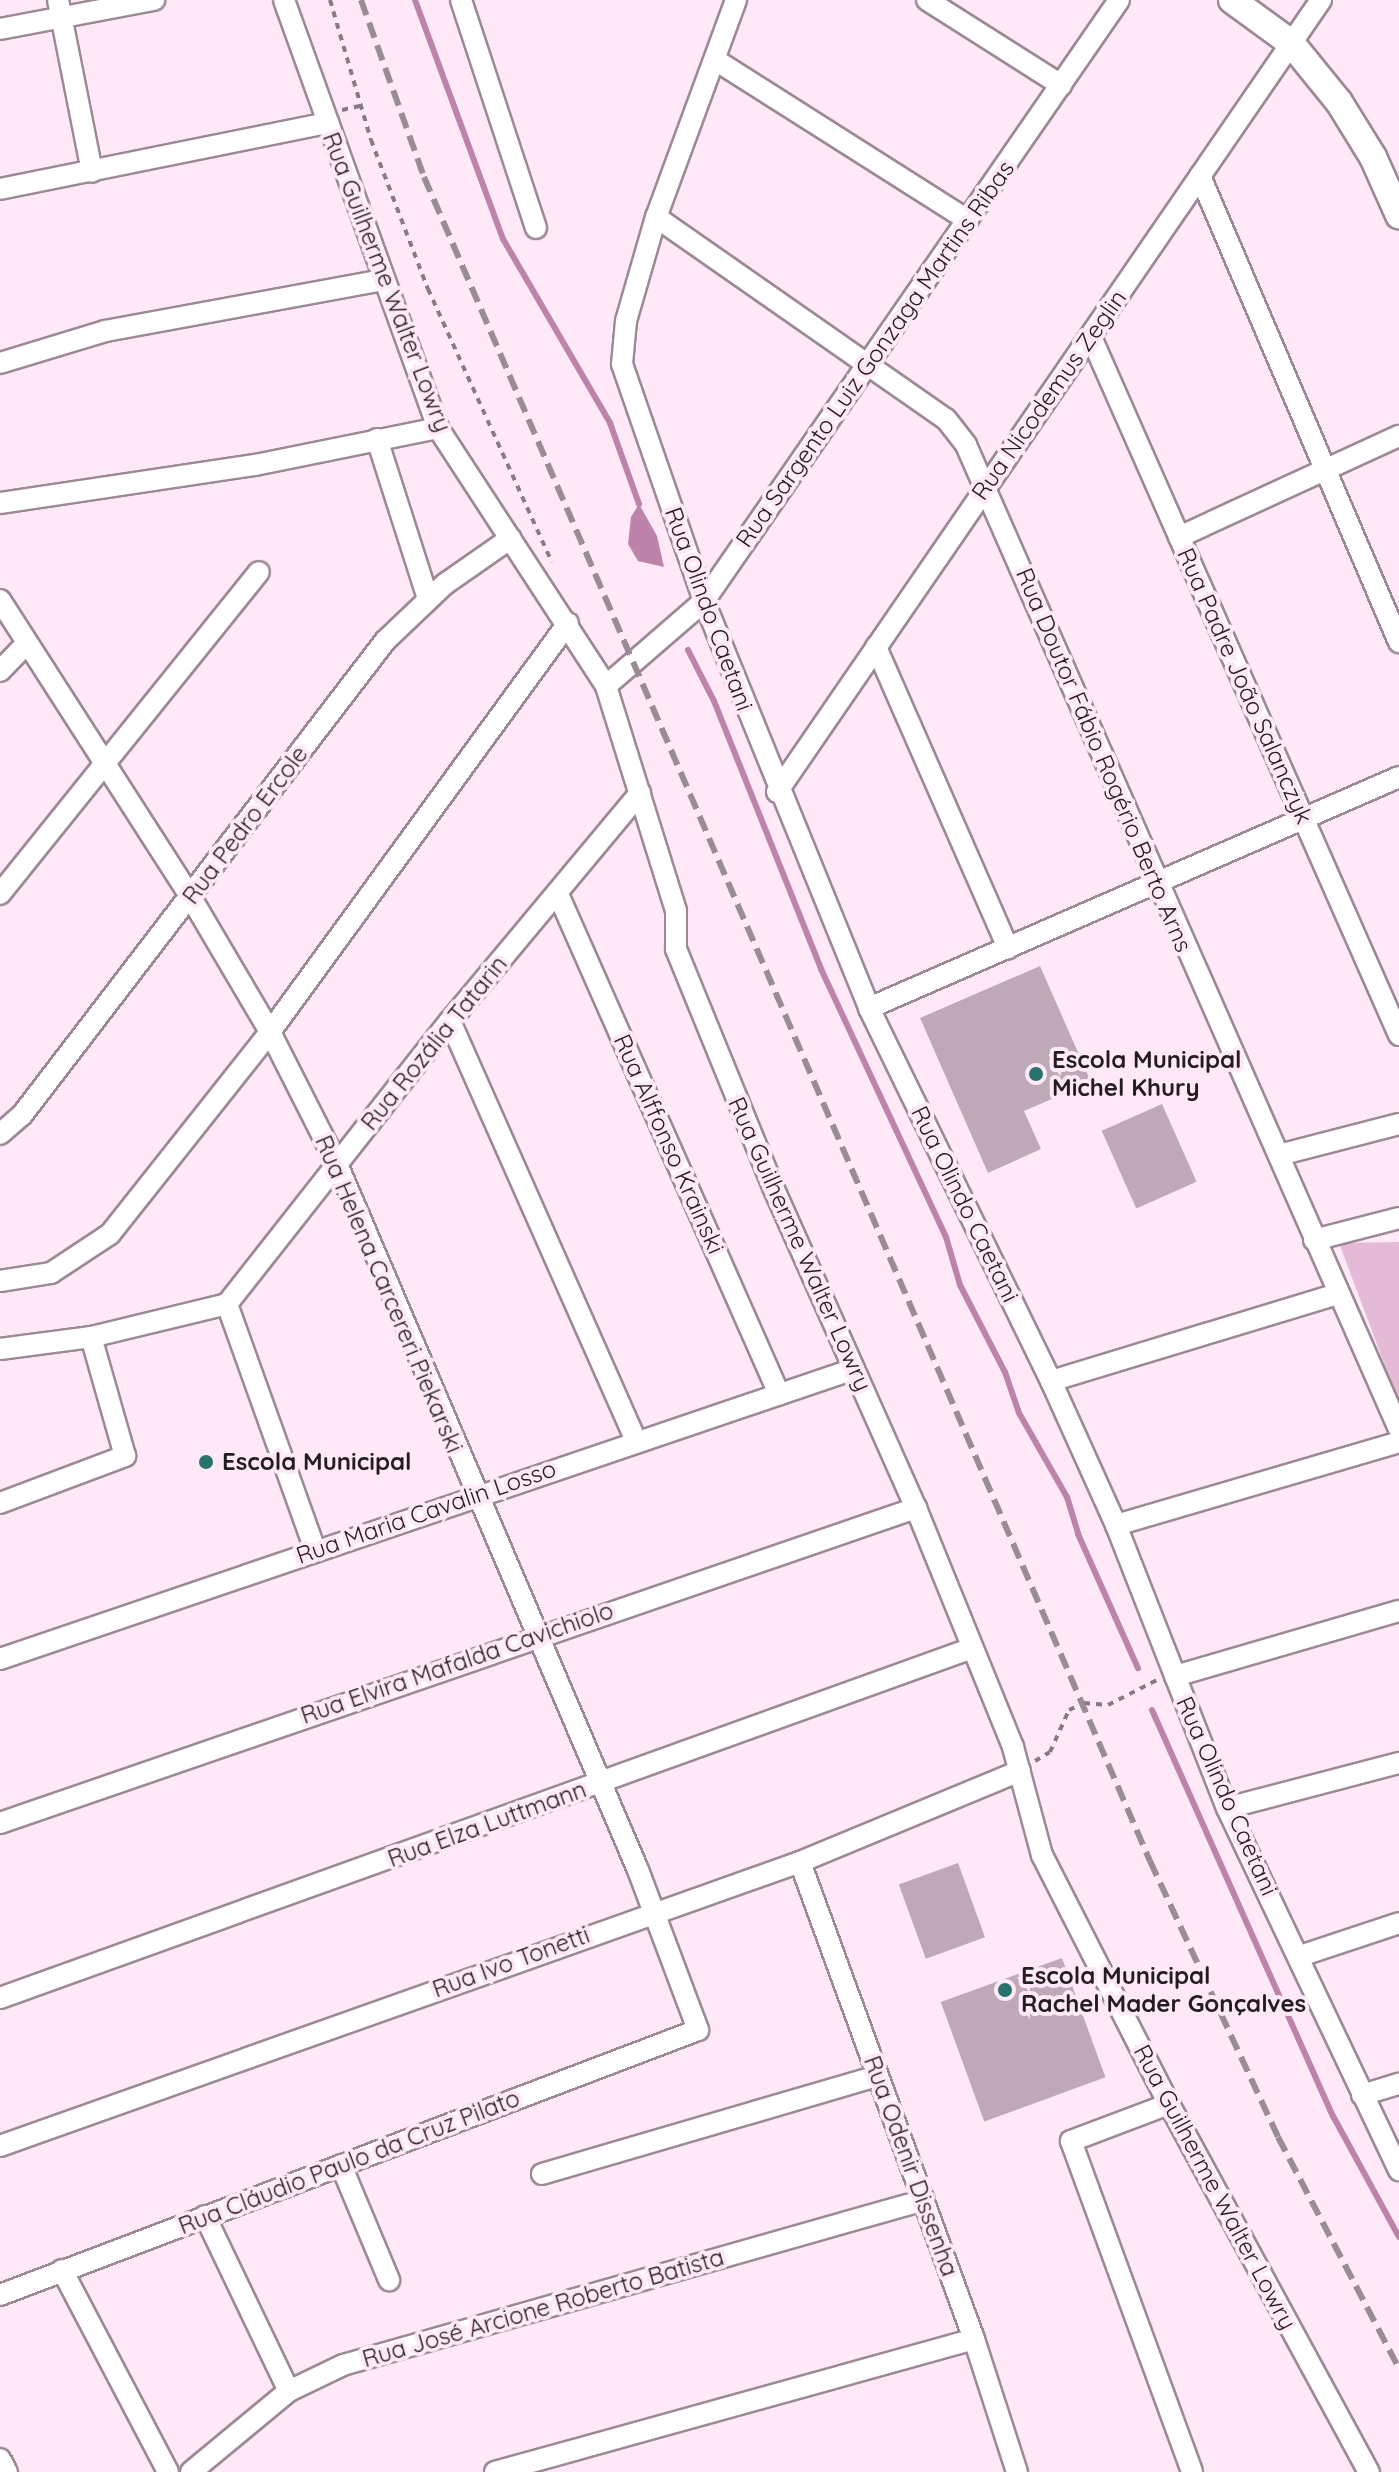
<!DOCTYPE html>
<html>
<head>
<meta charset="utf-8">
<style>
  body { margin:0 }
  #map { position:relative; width:1399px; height:2472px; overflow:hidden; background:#ffe9f7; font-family:Quicksand,sans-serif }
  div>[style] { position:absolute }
  .green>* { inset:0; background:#e5bad6 }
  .water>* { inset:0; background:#bd83aa }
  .stream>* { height:6px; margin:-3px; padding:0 3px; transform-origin:3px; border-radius:3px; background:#bd83aa }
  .building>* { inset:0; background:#bea9b6; transform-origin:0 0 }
  .path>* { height:4px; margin-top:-2px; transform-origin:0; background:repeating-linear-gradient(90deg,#887a84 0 6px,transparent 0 12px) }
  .roads { filter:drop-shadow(2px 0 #9d8996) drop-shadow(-2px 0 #9d8996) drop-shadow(0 2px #9d8996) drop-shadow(0 -2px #9d8996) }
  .minor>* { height:20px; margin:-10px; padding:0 10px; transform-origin:10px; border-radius:10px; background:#fff }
  .tertiary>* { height:26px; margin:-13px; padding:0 13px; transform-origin:13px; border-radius:13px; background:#fff }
  .rail>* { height:6px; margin-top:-3px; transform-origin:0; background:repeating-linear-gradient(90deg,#9a8b95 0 16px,transparent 0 24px) }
  .dots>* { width:22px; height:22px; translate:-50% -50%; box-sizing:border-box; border:4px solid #ffe9f7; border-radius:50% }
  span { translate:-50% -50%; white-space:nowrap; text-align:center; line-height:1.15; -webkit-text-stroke:8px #ffe9f7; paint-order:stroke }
  .street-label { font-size:24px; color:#231c21 }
  .poi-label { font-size:24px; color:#231c21; font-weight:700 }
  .left { translate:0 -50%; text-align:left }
</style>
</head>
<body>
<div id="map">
  <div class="green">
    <div style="clip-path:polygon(1399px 1242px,1399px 1403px,1339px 1243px)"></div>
  </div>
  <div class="water">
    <div style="clip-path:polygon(639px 504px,657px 536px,664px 567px,638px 561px,628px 544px,631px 517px)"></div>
  </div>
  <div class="stream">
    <div style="left:415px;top:0;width:255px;rotate:69.8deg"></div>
    <div style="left:503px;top:239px;width:213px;rotate:59.8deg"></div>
    <div style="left:610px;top:423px;width:86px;rotate:70.3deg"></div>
    <div style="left:688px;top:650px;width:57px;rotate:63deg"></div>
    <div style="left:714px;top:701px;width:289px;rotate:68.2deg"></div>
    <div style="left:821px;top:969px;width:296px;rotate:65deg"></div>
    <div style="left:946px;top:1237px;width:50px;rotate:73.7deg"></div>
    <div style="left:960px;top:1285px;width:98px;rotate:62.7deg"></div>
    <div style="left:1005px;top:1372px;width:43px;rotate:71.1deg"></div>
    <div style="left:1019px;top:1413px;width:97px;rotate:60.3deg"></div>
    <div style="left:1067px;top:1497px;width:39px;rotate:73deg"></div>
    <div style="left:1078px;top:1534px;width:147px;rotate:65.9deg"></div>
    <div style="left:1152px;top:1710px;width:445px;rotate:66deg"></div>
    <div style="left:1333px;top:2116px;width:138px;rotate:61.4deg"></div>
  </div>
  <div class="building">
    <div style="clip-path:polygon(1040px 966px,1091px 1082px,1024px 1111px,1041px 1149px,988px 1173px,920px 1018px)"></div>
    <div style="left:1162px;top:1104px;width:85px;height:66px;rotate:66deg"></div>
    <div style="left:958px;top:1863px;width:79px;height:63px;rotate:70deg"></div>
    <div style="left:1062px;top:1958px;width:127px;height:129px;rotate:70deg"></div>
  </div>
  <div class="path">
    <div style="left:330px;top:0;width:146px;rotate:73.7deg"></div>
    <div style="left:371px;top:140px;width:160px;rotate:69.1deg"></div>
    <div style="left:428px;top:289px;width:300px;rotate:65.6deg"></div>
    <div style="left:342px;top:110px;width:18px;rotate:-13deg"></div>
    <div style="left:1035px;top:1761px;width:17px;rotate:-31deg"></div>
    <div style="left:1050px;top:1752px;width:46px;rotate:-65.7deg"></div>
    <div style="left:1069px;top:1710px;width:17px;rotate:-25deg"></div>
    <div style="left:1084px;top:1703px;width:24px;rotate:5deg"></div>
    <div style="left:1108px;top:1705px;width:55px;rotate:-27deg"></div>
  </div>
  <div class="roads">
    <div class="minor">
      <div style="left:58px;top:0;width:175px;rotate:78.8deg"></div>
      <div style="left:284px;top:0;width:455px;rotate:70.2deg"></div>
      <div style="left:438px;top:428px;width:308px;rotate:56.9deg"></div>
      <div style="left:606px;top:686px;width:236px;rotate:72.7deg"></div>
      <div style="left:676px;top:911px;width:38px;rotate:90deg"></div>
      <div style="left:676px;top:949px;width:257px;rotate:67.8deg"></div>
      <div style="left:773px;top:1187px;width:351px;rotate:66deg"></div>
      <div style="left:916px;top:1508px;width:258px;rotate:67.9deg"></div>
      <div style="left:1013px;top:1747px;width:112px;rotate:75deg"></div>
      <div style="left:1042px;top:1855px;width:280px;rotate:63deg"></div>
      <div style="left:1169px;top:2104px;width:419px;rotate:61.5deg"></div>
      <div style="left:461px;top:0;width:240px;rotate:71.8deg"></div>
      <div style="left:736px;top:0;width:231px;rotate:110.2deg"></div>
      <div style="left:656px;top:217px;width:108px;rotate:106.1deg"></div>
      <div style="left:626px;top:321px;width:43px;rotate:95.3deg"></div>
      <div style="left:622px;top:364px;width:251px;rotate:70.9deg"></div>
      <div style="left:704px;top:601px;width:439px;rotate:67.9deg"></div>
      <div style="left:869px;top:1008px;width:415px;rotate:64deg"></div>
      <div style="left:1051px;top:1381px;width:158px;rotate:65.7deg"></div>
      <div style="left:1116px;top:1525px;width:304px;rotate:68.6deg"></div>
      <div style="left:1227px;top:1808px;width:401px;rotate:64.6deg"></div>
      <div style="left:927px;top:0;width:159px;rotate:32.4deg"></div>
      <div style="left:0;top:29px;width:157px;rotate:-10.7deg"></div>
      <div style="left:717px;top:61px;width:297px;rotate:32.4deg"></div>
      <div style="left:1200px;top:176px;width:507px;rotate:66.88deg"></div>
      <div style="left:0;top:189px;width:335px;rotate:-11.4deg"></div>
      <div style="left:656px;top:217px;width:353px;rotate:34.9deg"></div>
      <div style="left:946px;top:419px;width:33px;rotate:52deg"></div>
      <div style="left:966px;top:445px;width:1075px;rotate:66.25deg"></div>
      <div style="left:1091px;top:337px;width:763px;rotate:66.19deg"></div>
      <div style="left:0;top:363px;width:110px;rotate:-16.9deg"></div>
      <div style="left:105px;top:331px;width:283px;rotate:-10.4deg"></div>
      <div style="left:377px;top:439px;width:168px;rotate:72.3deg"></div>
      <div style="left:0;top:503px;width:258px;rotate:-8.5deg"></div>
      <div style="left:255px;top:465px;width:187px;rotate:-11.4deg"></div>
      <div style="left:1179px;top:537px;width:242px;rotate:-24.7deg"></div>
      <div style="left:0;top:600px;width:352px;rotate:57.3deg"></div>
      <div style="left:190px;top:896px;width:158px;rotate:59.5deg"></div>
      <div style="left:270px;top:1032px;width:148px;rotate:63.1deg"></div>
      <div style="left:337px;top:1164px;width:767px;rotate:66.91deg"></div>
      <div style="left:638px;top:1870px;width:171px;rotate:69.4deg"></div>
      <div style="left:698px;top:2030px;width:747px;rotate:159.21deg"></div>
      <div style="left:876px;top:647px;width:329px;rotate:66.3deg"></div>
      <div style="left:0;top:671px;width:39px;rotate:-46deg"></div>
      <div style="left:606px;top:686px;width:130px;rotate:-40.9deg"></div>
      <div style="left:704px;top:601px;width:730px;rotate:-55.37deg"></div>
      <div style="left:777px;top:792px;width:961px;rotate:-55.52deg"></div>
      <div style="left:0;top:894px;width:413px;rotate:-51.2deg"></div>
      <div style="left:558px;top:894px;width:547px;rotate:66.15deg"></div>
      <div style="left:869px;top:1008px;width:578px;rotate:-23.55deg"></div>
      <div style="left:450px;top:1021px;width:461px;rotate:66.1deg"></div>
      <div style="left:0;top:1134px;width:29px;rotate:-41deg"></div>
      <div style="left:22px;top:1115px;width:597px;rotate:-52.55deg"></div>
      <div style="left:385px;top:641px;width:83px;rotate:-43.5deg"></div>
      <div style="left:445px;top:584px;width:80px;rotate:-34.9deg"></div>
      <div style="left:1279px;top:1155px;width:124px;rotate:-14.5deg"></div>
      <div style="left:1314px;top:1240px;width:88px;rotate:-14.5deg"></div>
      <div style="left:0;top:1281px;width:52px;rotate:-8.9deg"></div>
      <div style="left:51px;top:1273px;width:71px;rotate:-33.5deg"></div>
      <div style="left:110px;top:1234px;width:258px;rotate:-51.6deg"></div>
      <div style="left:270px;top:1032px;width:506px;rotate:-53.92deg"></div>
      <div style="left:227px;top:1304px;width:261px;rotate:70.3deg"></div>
      <div style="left:0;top:1349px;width:92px;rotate:-7.5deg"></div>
      <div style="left:91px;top:1337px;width:140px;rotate:-13.6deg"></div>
      <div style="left:227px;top:1304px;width:360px;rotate:-51.8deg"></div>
      <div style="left:450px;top:1021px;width:297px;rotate:-50.2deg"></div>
      <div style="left:1051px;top:1381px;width:299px;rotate:-16.9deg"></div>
      <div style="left:0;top:1503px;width:134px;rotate:-20.6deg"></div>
      <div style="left:125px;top:1456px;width:124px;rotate:-105.9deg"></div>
      <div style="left:1116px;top:1525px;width:295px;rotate:-16.3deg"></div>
      <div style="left:0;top:1659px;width:902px;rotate:-18.76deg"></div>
      <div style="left:1175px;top:1676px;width:233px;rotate:-16.2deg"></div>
      <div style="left:1227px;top:1808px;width:178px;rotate:-14.7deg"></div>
      <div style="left:0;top:1823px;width:969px;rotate:-18.98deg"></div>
      <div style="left:800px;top:1862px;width:508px;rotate:69.96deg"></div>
      <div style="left:974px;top:2339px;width:140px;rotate:72.1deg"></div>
      <div style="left:1300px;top:1956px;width:104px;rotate:-18.4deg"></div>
      <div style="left:0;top:1998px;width:1033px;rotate:-19.8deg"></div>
      <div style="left:1362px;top:2095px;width:39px;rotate:-17deg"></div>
      <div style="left:1169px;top:2104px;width:105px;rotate:159.3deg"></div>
      <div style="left:1071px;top:2141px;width:352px;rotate:69.9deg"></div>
      <div style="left:0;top:2146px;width:849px;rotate:-19.54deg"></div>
      <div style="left:800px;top:1862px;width:238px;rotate:-22.5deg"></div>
      <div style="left:341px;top:2165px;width:125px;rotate:67.3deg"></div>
      <div style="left:542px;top:2174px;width:350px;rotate:-16.3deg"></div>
      <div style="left:205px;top:2216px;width:194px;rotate:64.4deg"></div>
      <div style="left:62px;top:2270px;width:228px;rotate:62.3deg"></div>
      <div style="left:0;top:2459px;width:15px;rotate:62deg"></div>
      <div style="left:191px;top:2472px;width:127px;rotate:-39.6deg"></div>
      <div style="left:289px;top:2391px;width:60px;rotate:-25.7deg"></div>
      <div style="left:343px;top:2365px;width:604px;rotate:-15.85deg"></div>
      <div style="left:495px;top:2472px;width:497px;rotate:-15.5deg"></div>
    </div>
    <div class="tertiary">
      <div style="left:1232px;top:0;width:73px;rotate:36.1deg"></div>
      <div style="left:1291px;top:43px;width:76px;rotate:50.9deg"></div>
      <div style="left:1339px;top:102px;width:65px;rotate:58.3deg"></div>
      <div style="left:1373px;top:157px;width:64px;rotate:65.9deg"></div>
    </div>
  </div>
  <div class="rail">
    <div style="left:361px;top:0;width:188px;rotate:70.4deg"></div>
    <div style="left:424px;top:177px;width:1834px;rotate:66.68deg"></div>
    <div style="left:1150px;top:1861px;width:304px;rotate:65.1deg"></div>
    <div style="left:1278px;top:2137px;width:261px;rotate:62.4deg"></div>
  </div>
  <div class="dots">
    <div style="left:1036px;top:1074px;background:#29736e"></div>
    <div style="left:206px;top:1462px;background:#29736e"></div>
    <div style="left:1005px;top:1990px;background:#29736e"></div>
  </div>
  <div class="street-label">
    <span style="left:387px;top:282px;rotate:69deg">Rua Guilherme Walter Lowry</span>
    <span style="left:875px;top:354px;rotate:-55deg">Rua Sargento Luiz Gonzaga Martins Ribas</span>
    <span style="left:1049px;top:395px;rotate:-55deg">Rua Nicodemus Zeglin</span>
    <span style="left:709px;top:609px;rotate:70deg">Rua Olindo Caetani</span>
    <span style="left:1245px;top:686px;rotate:66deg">Rua Padre João Salanczyk</span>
    <span style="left:1104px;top:760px;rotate:67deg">Rua Doutor Fábio Rogério Berto Arns</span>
    <span style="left:245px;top:825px;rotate:-53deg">Rua Pedro Ercole</span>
    <span style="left:434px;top:1043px;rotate:-51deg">Rua Rozália Tatarin</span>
    <span style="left:669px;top:1144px;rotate:66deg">Rua Alffonso Krainski</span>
    <span style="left:965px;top:1204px;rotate:64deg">Rua Olindo Caetani</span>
    <span style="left:800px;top:1244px;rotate:66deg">Rua Guilherme Walter Lowry</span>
    <span style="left:389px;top:1294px;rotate:67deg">Rua Helena Carcereri Piekarski</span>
    <span style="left:426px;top:1512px;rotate:-19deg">Rua Maria Cavalin Losso</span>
    <span style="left:457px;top:1663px;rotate:-19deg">Rua Elvira Mafalda Cavichiolo</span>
    <span style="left:1227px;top:1796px;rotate:66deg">Rua Olindo Caetani</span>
    <span style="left:487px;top:1824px;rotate:-20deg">Rua Elza Luttmann</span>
    <span style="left:511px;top:1962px;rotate:-20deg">Rua Ivo Tonetti</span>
    <span style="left:349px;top:2162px;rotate:-21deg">Rua Cláudio Paulo da Cruz Pilato</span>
    <span style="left:911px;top:2166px;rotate:70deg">Rua Odenir Dissenha</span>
    <span style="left:1215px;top:2187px;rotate:62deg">Rua Guilherme Walter Lowry</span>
    <span style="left:543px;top:2308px;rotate:-16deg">Rua José Arcione Roberto Batista</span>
  </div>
  <div class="poi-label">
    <span class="left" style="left:1052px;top:1074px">Escola Municipal<br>Michel Khury</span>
    <span class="left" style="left:222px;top:1462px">Escola Municipal</span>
    <span class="left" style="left:1021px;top:1990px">Escola Municipal<br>Rachel Mader Gonçalves</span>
  </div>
</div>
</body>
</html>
